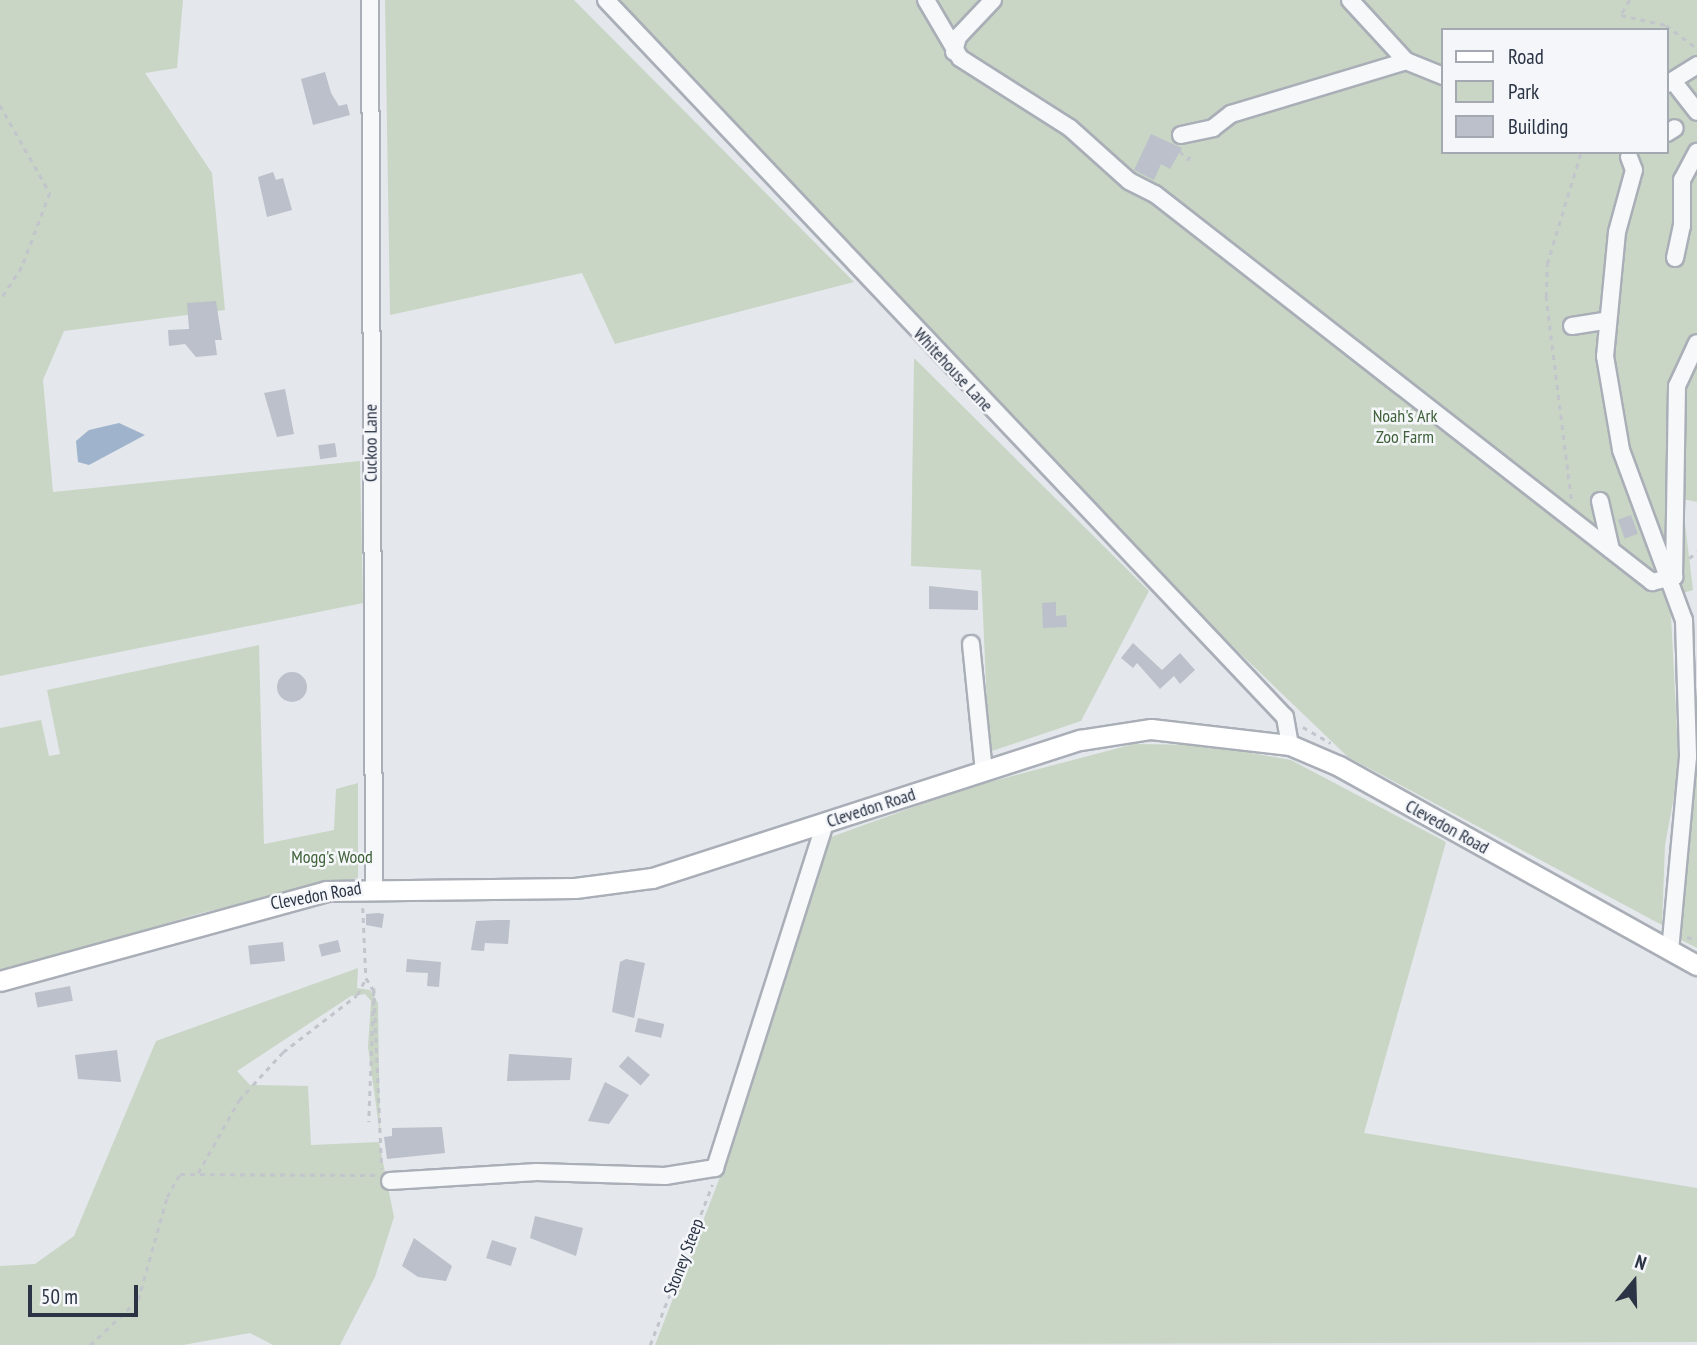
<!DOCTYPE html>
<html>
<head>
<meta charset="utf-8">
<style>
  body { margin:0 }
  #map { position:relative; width:1697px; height:1345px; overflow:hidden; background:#e4e7ec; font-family:"PT Sans Narrow",sans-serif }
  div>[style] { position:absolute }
  .green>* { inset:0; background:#c9d6c5 }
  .water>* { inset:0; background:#9fb4cc }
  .building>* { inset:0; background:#bbc0ca; transform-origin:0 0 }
  .round { border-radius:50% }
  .path>* { height:2.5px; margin-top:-1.25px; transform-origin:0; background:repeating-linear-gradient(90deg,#c2c5cb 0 5px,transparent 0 10px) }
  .roads { filter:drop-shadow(2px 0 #a9aeb7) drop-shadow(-2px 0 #a9aeb7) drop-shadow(0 2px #a9aeb7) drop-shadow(0 -2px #a9aeb7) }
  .minor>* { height:16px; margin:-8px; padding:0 8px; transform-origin:8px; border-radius:8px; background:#f7f8fa }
  .major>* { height:19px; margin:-9.5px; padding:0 9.5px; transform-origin:9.5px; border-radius:9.5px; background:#fff }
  span { translate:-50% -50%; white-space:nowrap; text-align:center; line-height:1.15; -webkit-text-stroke:5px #f4f6f9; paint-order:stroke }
  .street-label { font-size:18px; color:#2b3445 }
  .park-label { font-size:18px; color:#3f6138 }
  .legend { position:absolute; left:1441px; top:28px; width:228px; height:126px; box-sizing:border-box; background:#f4f6f9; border:2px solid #a4a8b1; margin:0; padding:9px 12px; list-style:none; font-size:21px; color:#2b3445 }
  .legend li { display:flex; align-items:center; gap:14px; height:35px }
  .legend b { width:35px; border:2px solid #a4a8b1 }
  .north { position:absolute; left:1599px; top:1247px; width:70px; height:70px; -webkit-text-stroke:5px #f4f6f9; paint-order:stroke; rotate:19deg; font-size:19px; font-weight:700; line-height:28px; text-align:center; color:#2b3445 }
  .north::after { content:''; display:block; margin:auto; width:24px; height:32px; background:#2b3445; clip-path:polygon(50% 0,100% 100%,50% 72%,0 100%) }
  .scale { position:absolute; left:28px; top:1285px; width:110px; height:32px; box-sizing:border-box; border:4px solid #2b3445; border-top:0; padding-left:9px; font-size:21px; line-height:24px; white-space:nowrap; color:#2b3445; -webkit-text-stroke:5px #f4f6f9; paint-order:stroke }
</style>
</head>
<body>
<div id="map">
  <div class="green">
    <div style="clip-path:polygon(0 0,183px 0,177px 68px,145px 73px,212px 173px,225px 310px,64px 331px,43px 380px,53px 492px,360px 461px,363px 603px,0 676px)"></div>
    <div style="clip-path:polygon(385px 0,574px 0,854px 282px,615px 344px,582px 273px,390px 315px)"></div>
    <div style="clip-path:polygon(evenodd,610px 0,1697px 0,1697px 502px,1682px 499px,1693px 590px,1670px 597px,1679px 769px,1665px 845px,1662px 925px,1348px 757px,1225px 639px,610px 0,1443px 30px,1667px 30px,1667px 152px,1443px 152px,1443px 30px)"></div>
    <div style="clip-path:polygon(914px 358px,1149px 591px,1081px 721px,989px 752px,981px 570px,911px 566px)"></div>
    <div style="clip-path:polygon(259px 645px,264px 844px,334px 830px,336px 789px,358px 783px,358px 878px,201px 913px,0 973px,0 728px,41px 720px,49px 756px,60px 754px,47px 690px)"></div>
    <div style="clip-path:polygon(1695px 696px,1697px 696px,1697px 948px,1681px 940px)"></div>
    <div style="clip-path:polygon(1134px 744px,1206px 745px,1291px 760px,1446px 842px,1364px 1133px,1697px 1188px,1697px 1342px,655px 1345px,720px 1177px,831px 837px,966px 788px)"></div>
    <div style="clip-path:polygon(358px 968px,357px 988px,370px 990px,378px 1003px,380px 1134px,368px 1047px,371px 1001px,365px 994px,351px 996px,237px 1071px,250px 1085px,308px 1086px,311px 1145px,379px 1142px,394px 1217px,375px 1277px,340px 1345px,273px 1345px,250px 1333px,183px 1345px,0 1345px,0 1266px,35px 1264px,74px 1236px,156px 1041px)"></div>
  </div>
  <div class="water">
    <div style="clip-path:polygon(119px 423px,145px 435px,89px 465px,78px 462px,76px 441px,89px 430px)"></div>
  </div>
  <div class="building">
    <div style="clip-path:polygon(325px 72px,331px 93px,339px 106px,347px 104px,350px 115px,313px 125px,301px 79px)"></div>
    <div style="clip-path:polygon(1151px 134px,1182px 148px,1170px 169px,1161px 164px,1154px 180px,1134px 170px)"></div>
    <div style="clip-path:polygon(273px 172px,276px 180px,283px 178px,292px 210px,267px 217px,258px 177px)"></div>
    <div style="clip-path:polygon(216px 301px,222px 340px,215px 340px,217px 355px,196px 357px,185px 344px,169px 346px,168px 330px,189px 329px,187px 303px)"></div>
    <div style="clip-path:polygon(285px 389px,294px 434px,277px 437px,264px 393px)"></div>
    <div style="left:335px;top:443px;width:14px;height:17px;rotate:82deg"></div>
    <div style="left:1631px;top:515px;width:20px;height:14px;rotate:70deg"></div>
    <div style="clip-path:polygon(929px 586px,978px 591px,978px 610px,929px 609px)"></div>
    <div style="clip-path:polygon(1056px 602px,1056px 616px,1066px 615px,1067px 627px,1043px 628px,1042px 603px)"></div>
    <div style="clip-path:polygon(1133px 643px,1162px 670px,1180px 653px,1195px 670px,1180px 684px,1174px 676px,1160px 689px,1137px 663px,1133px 668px,1121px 658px)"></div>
    <div class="round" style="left:277px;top:672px;width:30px;height:30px"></div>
    <div style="clip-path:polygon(378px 913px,384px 914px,382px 928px,366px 925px,366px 914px)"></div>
    <div style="clip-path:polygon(497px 920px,510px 920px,508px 944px,485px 943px,484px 951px,471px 950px,476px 921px)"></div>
    <div style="left:338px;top:940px;width:12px;height:20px;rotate:76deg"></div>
    <div style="left:283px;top:942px;width:19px;height:35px;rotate:84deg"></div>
    <div style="clip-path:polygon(407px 959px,441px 962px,439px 987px,427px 986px,428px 973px,406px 972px)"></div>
    <div style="clip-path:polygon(626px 959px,645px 963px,634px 1018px,612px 1012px,620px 962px)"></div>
    <div style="left:70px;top:986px;width:15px;height:36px;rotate:79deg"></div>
    <div style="left:638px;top:1018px;width:27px;height:14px;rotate:13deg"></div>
    <div style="clip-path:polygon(117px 1050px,121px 1082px,78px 1079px,75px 1055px)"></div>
    <div style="clip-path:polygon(509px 1054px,572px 1058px,570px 1080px,507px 1081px)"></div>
    <div style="left:628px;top:1056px;width:29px;height:14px;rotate:41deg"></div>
    <div style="clip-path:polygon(605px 1082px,629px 1095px,609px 1124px,588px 1121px)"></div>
    <div style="clip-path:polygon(442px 1127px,445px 1153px,387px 1159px,384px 1137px,392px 1136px,392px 1128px)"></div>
    <div style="clip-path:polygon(535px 1216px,583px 1228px,576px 1256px,530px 1238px)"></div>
    <div style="clip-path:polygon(414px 1238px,452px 1266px,446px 1281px,418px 1277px,402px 1266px)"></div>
    <div style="left:492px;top:1240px;width:26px;height:19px;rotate:18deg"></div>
  </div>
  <div class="path">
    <div style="left:1630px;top:0;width:17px;rotate:121deg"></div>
    <div style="left:1621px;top:15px;width:46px;rotate:12.5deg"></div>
    <div style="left:1666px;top:25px;width:39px;rotate:37deg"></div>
    <div style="left:0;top:105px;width:101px;rotate:60.4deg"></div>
    <div style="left:50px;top:193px;width:79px;rotate:110.7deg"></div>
    <div style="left:22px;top:267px;width:40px;rotate:122.9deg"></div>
    <div style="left:1180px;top:151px;width:11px;rotate:52deg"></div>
    <div style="left:1187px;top:160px;width:9px;rotate:-49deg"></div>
    <div style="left:1571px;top:499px;width:204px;rotate:-97.1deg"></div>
    <div style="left:1546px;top:297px;width:33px;rotate:-88deg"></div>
    <div style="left:1547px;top:264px;width:117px;rotate:-73.1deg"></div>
    <div style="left:1689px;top:558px;width:10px;rotate:-37deg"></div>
    <div style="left:1303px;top:727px;width:32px;rotate:30deg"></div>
    <div style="left:363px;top:908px;width:70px;rotate:87.5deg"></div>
    <div style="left:366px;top:978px;width:15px;rotate:58deg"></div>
    <div style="left:374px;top:991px;width:131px;rotate:92.2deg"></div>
    <div style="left:1687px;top:937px;width:10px;rotate:17deg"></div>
    <div style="left:374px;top:988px;width:181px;rotate:87.5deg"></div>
    <div style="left:198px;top:1173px;width:84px;rotate:-60.7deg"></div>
    <div style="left:239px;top:1100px;width:65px;rotate:-47.5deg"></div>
    <div style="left:283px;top:1052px;width:93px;rotate:-37.6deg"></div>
    <div style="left:357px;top:995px;width:19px;rotate:-62deg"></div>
    <div style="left:90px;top:1345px;width:66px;rotate:-43.2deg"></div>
    <div style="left:138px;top:1300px;width:107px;rotate:-74.3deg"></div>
    <div style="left:167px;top:1197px;width:26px;rotate:-61deg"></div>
    <div style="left:180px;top:1174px;width:199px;rotate:0.3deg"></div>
    <div style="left:650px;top:1345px;width:172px;rotate:-68.8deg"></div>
  </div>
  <div class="roads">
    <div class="minor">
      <div style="left:370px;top:0;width:886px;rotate:89.74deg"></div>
      <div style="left:606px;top:0;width:987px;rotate:46.56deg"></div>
      <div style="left:1285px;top:717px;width:28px;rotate:80deg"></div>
      <div style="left:926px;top:0;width:67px;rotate:59.6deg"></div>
      <div style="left:960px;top:58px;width:130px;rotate:32.5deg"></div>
      <div style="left:1070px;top:128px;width:79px;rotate:41.9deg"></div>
      <div style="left:1129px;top:181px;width:29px;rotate:27deg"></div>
      <div style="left:1155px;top:194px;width:631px;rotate:37.98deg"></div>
      <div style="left:1652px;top:582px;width:23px;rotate:-13deg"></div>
      <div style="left:1674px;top:577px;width:191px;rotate:-89.1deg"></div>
      <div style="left:1677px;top:386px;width:47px;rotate:-65.1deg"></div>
      <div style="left:1350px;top:0;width:83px;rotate:47.4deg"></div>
      <div style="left:1406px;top:61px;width:40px;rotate:22deg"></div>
      <div style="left:954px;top:52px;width:16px;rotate:-75deg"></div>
      <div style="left:958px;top:37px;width:51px;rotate:-46.6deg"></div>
      <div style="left:1673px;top:81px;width:39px;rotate:52deg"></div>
      <div style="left:1667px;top:84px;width:36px;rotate:-32deg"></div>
      <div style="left:1667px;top:133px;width:9px;rotate:-32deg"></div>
      <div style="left:1181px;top:135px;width:33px;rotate:-12deg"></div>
      <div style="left:1213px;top:128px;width:23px;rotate:-38deg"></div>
      <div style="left:1231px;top:114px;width:183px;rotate:-16.8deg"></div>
      <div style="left:1629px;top:157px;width:14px;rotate:69deg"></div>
      <div style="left:1634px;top:170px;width:64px;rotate:105.3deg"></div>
      <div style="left:1617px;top:232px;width:125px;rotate:95.5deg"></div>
      <div style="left:1605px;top:356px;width:95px;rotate:80.3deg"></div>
      <div style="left:1621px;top:450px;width:181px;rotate:69.7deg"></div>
      <div style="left:1684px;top:620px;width:137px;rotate:88.3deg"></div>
      <div style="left:1688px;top:757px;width:194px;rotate:95.3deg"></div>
      <div style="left:1675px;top:258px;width:33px;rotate:-78deg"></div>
      <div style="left:1682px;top:226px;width:46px;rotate:-90deg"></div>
      <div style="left:1682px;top:180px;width:32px;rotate:-62deg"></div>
      <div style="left:1572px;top:326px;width:32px;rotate:-9deg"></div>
      <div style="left:1600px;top:501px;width:50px;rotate:77.3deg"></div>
      <div style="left:971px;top:644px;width:128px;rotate:84.2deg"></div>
      <div style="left:390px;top:1181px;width:147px;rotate:-3.5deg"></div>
      <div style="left:537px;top:1172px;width:128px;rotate:1.8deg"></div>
      <div style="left:665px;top:1176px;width:51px;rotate:-9.1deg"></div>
      <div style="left:715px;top:1168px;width:362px;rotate:-72.3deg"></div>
    </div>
    <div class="major">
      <div style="left:0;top:981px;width:338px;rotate:-15.4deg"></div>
      <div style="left:326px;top:891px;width:249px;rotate:-0.7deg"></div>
      <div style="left:575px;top:888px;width:78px;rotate:-7.4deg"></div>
      <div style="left:652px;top:878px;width:450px;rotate:-17.9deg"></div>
      <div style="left:1080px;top:740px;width:72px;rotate:-8.8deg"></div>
      <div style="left:1151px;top:729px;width:140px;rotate:6.6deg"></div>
      <div style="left:1290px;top:745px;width:53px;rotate:23.2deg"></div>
      <div style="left:1339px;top:766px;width:410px;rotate:29.1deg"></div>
    </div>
  </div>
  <div class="street-label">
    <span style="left:953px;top:370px;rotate:47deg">Whitehouse Lane</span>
    <span style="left:371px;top:443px;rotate:-90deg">Cuckoo Lane</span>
    <span style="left:871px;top:808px;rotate:-18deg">Clevedon Road</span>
    <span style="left:1447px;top:827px;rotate:29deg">Clevedon Road</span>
    <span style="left:316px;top:896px;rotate:-10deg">Clevedon Road</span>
    <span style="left:684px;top:1257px;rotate:-69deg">Stoney Steep</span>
  </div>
  <div class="park-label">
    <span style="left:1405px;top:427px">Noah's Ark<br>Zoo Farm</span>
    <span style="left:332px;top:857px">Mogg's Wood</span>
  </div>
  <ul class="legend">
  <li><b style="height:9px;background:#fff"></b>Road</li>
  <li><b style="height:19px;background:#c9d6c5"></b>Park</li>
  <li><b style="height:19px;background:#bbc0ca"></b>Building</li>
  </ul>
  <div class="north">N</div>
  <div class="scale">50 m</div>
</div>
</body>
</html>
